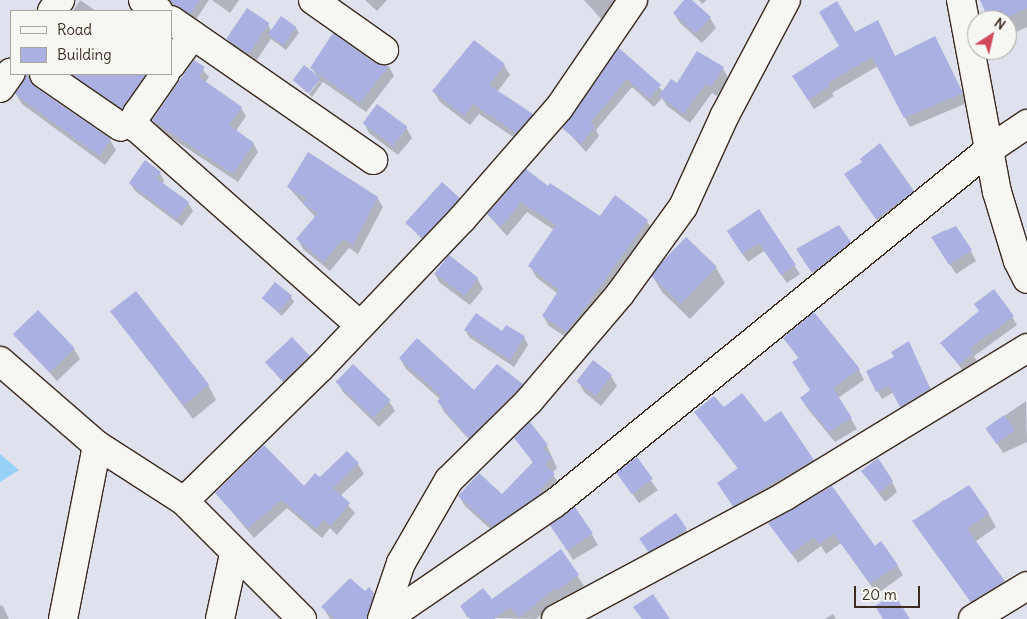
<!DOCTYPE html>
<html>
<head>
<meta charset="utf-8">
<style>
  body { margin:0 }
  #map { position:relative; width:1027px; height:619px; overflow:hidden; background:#dfe1ed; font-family:Delius,sans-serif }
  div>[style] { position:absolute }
  .water>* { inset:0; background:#98d1f8 }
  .shadow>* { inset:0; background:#0003; transform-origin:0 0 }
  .building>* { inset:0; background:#aab0e1; transform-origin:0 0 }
  .roads { filter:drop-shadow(1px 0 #3b2a1e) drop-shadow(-1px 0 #3b2a1e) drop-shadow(0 1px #3b2a1e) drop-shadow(0 -1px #3b2a1e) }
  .minor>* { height:28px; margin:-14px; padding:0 14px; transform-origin:14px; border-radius:14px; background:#f6f6f2 }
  span { translate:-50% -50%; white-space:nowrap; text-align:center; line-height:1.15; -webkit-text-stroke:4.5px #f6f6f2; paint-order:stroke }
  .legend { position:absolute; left:10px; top:10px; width:162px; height:65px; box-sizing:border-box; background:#f6f6f2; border:1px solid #aba49d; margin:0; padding:6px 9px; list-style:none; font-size:15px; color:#3b2a1e }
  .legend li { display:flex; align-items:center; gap:10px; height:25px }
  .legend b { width:25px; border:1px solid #aba49d }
  .north { position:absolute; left:967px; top:10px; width:50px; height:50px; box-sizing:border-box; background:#f6f6f2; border:1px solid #aba49d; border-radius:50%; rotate:35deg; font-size:14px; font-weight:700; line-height:20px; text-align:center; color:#3b2a1e }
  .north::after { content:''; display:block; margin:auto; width:18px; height:22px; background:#d1495b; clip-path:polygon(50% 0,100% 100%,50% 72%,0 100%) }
  .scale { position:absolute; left:854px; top:586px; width:66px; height:22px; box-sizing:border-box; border:2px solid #3b2a1e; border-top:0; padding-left:6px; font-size:15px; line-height:18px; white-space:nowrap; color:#3b2a1e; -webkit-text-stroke:4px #f6f6f2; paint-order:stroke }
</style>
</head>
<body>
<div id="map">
  <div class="water">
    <div style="clip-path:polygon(0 454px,19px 470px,0 482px)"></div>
  </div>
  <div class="shadow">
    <div style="clip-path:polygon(80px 0,96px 11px,73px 11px)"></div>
    <div style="clip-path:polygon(165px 0,209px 0,195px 21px)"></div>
    <div style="clip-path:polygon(212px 0,239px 0,230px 13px)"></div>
    <div style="clip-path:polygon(365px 0,387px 0,377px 11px)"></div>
    <div style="clip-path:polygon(584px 0,624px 0,602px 20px)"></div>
    <div style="clip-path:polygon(686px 0,710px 18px,716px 28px,702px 43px,680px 23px,674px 13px)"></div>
    <div style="clip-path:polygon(699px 0,707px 0,702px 4px)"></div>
    <div style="clip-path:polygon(981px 0,1027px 0,1027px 27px,1007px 36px,1007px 20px,990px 20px)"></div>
    <div style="clip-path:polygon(268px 24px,271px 31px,296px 28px,299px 33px,286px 50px,271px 39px,254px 64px,233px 49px,228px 39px)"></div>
    <div style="clip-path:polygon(854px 34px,896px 57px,940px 47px,967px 103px,910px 127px,878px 66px,832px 93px,834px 96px,814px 109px,799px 86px)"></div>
    <div style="clip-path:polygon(619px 50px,664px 92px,723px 68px,728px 78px,717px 96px,712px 93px,690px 123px,667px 106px,662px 98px,654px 107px,632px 87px,596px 130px,599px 136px,586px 152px,564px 128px)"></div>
    <div style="clip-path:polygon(195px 61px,209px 77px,205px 83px,241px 108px,246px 116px,236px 131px,253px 143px,258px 152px,238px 182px,158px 129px,153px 120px)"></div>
    <div style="clip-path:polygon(374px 64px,389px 67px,394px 76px,366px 112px,323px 82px,312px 97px,309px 94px,321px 79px,307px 93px,294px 80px,317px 76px,312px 68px)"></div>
    <div style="clip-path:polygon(504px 65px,510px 75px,497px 92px,532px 115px,538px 125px,522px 143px,479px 114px,470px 125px,440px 102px,434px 92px)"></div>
    <div style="clip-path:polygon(28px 74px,34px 80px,35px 88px,110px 140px,116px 150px,105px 165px,22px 104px,16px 94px)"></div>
    <div style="clip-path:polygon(71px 74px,159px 74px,128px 118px,76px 82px)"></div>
    <div style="clip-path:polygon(364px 123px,406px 127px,412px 138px,398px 155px,369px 133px)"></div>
    <div style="clip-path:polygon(160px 173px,164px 181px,162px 184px,188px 203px,193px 211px,182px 226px,135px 191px,130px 183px)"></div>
    <div style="clip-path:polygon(845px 175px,913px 192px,917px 199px,881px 226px)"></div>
    <div style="clip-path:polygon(288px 187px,377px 197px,383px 207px,358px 254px,349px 248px,330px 271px,303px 249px,298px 239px,316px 218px)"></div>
    <div style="clip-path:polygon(548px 188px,600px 218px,647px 221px,653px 231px,573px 342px,549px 326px,543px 316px,558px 294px,536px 277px,530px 266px,554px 230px,527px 212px,507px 236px,488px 215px)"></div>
    <div style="clip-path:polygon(459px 199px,464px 209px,429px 247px,407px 223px)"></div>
    <div style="clip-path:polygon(758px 211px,800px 274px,787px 283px,764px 251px,748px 262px,733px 240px)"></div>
    <div style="clip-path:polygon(945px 230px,971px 251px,976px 261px,956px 274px,933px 237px)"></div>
    <div style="clip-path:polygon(815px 238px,850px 243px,855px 253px,819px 283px,798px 249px)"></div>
    <div style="clip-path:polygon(686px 239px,716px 268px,725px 283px,690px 319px,662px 292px,653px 277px)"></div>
    <div style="clip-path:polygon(434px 273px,477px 278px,483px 289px,470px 305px,440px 283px)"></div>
    <div style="clip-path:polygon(291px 297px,294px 302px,282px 316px,263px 299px)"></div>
    <div style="clip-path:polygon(111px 311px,208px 385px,216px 400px,193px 419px)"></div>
    <div style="clip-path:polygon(1012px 317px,1017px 325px,974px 356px,977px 361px,964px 372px,942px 343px)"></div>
    <div style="clip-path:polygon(465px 330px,524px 337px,528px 345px,514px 367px,470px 338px)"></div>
    <div style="clip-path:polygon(15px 334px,74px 349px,80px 359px,57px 381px)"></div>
    <div style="clip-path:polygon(784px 338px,859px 370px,864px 380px,838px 398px,857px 429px,835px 442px,807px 408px,801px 398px,812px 391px,799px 359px)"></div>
    <div style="clip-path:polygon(912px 350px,934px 396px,905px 414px,894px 392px,882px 399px,867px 372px)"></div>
    <div style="clip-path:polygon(309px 357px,315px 367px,290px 391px,267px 362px)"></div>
    <div style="clip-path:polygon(400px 358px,474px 391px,522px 385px,528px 395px,476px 447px,444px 412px,439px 402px,441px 400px,406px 369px)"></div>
    <div style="clip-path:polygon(593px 362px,611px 376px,617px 386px,601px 406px,584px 392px,578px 381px)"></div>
    <div style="clip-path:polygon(337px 382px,389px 401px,395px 411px,379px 427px,343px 392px)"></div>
    <div style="clip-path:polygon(1026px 401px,1027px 442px,1003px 453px,987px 428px)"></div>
    <div style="clip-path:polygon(723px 409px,765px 424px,813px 460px,819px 470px,740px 516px,724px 493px,739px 470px,695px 412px)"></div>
    <div style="clip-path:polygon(516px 438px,547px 446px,557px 468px,552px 473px,559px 484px,498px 536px,465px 506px,459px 496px,502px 496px,534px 464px)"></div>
    <div style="left:636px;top:459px;width:38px;height:23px;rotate:55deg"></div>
    <div style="clip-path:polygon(358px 464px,364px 474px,340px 496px,355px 513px,337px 535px,330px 528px,322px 538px,287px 508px,254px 538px,216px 493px,304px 488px)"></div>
    <div style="clip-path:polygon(863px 472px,892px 482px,897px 492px,885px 502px)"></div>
    <div style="clip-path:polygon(831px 487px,875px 548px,897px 565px,903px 575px,877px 594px,841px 543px,826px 554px,821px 546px,798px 563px,770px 523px)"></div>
    <div style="clip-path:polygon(944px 500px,947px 503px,988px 513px,996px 527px,975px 542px,1012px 596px,980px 615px,914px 522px)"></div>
    <div style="left:675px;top:515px;width:24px;height:41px;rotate:54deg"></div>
    <div style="clip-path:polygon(558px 535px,592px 535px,598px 545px,573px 560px)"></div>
    <div style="clip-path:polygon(561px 551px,584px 586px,562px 600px,561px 598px,536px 619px,467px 617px,461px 607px,491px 600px)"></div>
    <div style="clip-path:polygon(366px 593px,373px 594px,379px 604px,376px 619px,330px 619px,323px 607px)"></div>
    <div style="clip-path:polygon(0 605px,3px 606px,9px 619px,0 619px)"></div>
    <div style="clip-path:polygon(833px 614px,836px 619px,825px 619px)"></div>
  </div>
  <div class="building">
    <div style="clip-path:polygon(200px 0,190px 14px,170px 1px,171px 0)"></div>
    <div style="clip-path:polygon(684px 0,692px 0,711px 17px,696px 34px,673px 13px)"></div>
    <div style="clip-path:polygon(980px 0,1027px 0,1027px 8px,1001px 20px,989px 20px)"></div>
    <div style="clip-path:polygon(837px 1px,855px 32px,878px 20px,895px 56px,935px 36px,963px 93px,904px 118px,872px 57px,828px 83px,830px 86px,808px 100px,792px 76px,839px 46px,819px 12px)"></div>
    <div style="left:247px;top:8px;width:27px;height:37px;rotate:34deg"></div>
    <div style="left:281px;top:16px;width:19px;height:23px;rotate:35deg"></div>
    <div style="clip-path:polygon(333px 33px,375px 63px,389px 66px,360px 103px,310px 68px)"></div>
    <div style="clip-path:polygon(474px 40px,505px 64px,489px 85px,533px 114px,516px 133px,473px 104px,464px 116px,432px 91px)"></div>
    <div style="clip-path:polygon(619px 48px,661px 85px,649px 99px,627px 79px,590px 123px,595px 127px,581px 144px,562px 128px)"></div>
    <div style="clip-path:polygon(697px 51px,724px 67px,711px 87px,706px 84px,683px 114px,659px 96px,671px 79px,677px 83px)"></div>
    <div style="clip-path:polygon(194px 60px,205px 67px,199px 77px,242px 107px,229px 125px,254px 143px,233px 174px,152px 120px)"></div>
    <div style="left:304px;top:65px;width:21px;height:19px;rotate:37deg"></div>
    <div style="clip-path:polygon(26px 74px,35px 87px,111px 139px,99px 156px,15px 94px)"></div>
    <div style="clip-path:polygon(71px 74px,146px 74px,122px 109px)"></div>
    <div style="left:377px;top:104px;width:38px;height:24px;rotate:37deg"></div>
    <div style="clip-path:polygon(880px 143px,914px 191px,876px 219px,844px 174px,862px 162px,860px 159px)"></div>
    <div style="clip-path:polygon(308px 152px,378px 197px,353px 245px,343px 239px,324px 262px,296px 239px,318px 213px,303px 204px,306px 198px,287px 187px)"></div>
    <div style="clip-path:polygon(145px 160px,161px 172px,156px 178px,189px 202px,177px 219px,129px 183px)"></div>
    <div style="clip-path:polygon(526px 169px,548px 186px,550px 183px,600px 216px,615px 195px,648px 220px,567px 332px,542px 316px,559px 290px,528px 266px,556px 225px,521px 202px,501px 227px,487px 214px)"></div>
    <div style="left:442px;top:182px;width:24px;height:55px;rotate:42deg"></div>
    <div style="clip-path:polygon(759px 209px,796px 265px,781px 275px,759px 243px,742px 254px,727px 231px)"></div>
    <div style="clip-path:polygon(839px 225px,851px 242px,812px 273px,796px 249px)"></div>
    <div style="clip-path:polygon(956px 226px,972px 250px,949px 265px,931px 237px)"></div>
    <div style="left:686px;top:237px;width:43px;height:52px;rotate:44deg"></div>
    <div style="left:449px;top:255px;width:37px;height:23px;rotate:38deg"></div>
    <div style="left:275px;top:282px;width:22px;height:21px;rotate:39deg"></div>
    <div style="clip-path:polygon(994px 289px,1014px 316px,970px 348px,973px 353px,959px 365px,940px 343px,979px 311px,974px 304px)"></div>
    <div style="left:136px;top:291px;width:119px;height:33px;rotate:52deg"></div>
    <div style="left:38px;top:310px;width:53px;height:35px;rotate:46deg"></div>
    <div style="clip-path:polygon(814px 312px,860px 369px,833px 388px,852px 418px,829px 432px,800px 398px,810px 390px,792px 362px,799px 358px,783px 338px)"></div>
    <div style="clip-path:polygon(476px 313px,502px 331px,506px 325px,525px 336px,510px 360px,464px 330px)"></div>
    <div style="left:292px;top:337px;width:26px;height:37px;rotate:47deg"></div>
    <div style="clip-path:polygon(417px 338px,474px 390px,497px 364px,523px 384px,469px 438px,437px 401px,442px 397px,399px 358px)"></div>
    <div style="clip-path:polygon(909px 341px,930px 389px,900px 407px,889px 386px,876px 392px,866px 371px,894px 357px,891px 352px)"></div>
    <div style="left:593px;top:360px;width:24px;height:27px;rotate:38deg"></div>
    <div style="left:353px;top:364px;width:52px;height:25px;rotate:44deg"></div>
    <div style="clip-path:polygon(742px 393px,765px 422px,781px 411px,814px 460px,733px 506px,717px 483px,738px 468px,694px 412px,714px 396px,724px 407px)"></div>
    <div style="left:1004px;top:415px;width:19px;height:23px;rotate:54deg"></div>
    <div style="clip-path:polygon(530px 422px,548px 445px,543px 448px,552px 458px,545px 465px,555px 474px,539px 491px,542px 493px,492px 527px,458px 496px,479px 473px,502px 494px,533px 462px,514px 438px)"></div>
    <div style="clip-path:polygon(264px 445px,304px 486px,315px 473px,320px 477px,347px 451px,359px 463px,333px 488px,350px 503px,331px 526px,324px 520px,316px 529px,281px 500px,248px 529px,215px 493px)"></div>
    <div style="left:637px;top:457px;width:27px;height:26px;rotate:54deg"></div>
    <div style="clip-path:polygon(878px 458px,893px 481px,879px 493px,861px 471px)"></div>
    <div style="clip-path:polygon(969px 485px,989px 513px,967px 529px,1005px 581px,971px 602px,912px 521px)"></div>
    <div style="clip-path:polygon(832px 486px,875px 546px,881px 541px,898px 565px,870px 584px,834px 534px,819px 544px,814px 537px,791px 554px,768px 523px)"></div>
    <div style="left:575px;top:507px;width:32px;height:31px;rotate:56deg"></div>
    <div style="left:676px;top:513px;width:19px;height:45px;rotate:55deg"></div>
    <div style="clip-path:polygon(561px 549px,579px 575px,556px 591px,554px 589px,519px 618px,510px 607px,494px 619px,470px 619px,460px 606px,483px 588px,492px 599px)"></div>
    <div style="clip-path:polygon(350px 578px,365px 591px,369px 587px,374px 593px,367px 619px,335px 619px,321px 607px)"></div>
    <div style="clip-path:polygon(653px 594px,670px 619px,642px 619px,633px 607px)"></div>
    <div style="clip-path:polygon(894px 594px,910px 619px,883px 619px,875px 606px)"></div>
  </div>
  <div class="roads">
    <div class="minor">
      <div style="left:143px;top:0;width:19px;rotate:35deg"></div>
      <div style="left:313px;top:0;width:87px;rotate:35.2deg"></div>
      <div style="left:961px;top:0;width:195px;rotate:79.4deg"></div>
      <div style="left:997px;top:192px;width:72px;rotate:73.1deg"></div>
      <div style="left:1018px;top:261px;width:20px;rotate:63deg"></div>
      <div style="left:52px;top:11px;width:14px;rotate:-54deg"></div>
      <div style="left:171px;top:20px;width:246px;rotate:34.7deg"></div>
      <div style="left:171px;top:65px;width:37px;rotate:-54deg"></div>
      <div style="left:44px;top:74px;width:93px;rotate:34.5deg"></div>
      <div style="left:165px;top:74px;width:49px;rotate:125deg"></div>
      <div style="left:137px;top:114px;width:7px;rotate:117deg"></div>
      <div style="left:134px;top:120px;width:9px;rotate:69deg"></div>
      <div style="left:137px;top:128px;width:298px;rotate:41.5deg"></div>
      <div style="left:0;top:88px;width:19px;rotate:-55deg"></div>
      <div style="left:0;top:361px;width:128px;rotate:40.9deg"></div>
      <div style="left:97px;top:445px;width:103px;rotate:32.8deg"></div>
      <div style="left:184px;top:501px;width:167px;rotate:45deg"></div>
      <div style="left:184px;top:501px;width:192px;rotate:-44.4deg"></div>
      <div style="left:321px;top:367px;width:204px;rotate:-46.4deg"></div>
      <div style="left:462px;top:219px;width:147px;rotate:-48.9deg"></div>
      <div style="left:559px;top:108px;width:131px;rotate:-55.6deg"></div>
      <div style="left:63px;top:619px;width:177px;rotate:-78.9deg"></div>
      <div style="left:220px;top:619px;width:66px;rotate:-77.8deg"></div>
      <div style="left:382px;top:619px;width:59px;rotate:-71.3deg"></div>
      <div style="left:401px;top:563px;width:96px;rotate:-60deg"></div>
      <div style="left:449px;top:480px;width:112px;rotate:-44.6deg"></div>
      <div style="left:529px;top:401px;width:140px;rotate:-49.6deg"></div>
      <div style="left:620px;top:294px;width:107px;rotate:-54.1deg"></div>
      <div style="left:683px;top:207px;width:101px;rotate:-65.5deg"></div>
      <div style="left:725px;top:115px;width:130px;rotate:-62.1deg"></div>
      <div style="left:386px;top:619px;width:205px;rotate:-34.5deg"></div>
      <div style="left:555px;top:503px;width:561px;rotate:-39.14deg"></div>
      <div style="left:990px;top:149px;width:45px;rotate:-34deg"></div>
      <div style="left:556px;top:619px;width:260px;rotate:-28.2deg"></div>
      <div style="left:785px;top:496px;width:284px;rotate:-31.4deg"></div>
      <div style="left:973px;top:619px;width:63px;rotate:-31.4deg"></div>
    </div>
  </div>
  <ul class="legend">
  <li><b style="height:6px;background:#f6f6f2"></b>Road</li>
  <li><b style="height:14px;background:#aab0e1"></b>Building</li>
  </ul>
  <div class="north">N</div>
  <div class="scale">20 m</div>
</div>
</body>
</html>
